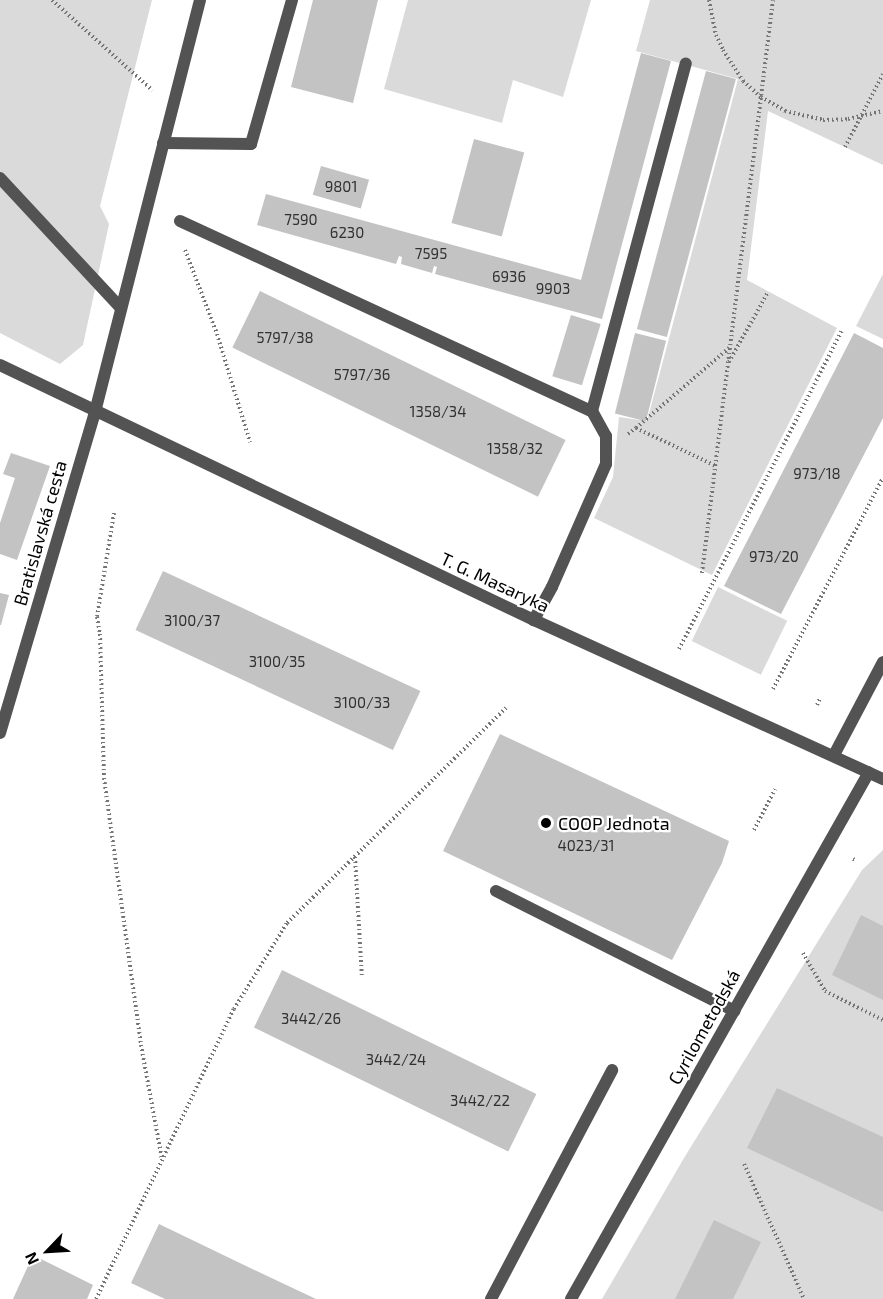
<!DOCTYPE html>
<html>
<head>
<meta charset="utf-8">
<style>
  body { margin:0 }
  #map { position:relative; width:883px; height:1299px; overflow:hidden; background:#fff; font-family:"Exo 2",sans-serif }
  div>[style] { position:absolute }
  .green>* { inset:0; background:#dadada; transform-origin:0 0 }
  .building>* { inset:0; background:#c3c3c3; transform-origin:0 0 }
  .path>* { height:4px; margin-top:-2px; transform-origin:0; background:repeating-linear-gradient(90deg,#757575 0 1.5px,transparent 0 4.5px) }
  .lane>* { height:12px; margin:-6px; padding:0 6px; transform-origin:6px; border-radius:6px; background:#535353 }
  .street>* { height:12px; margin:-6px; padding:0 6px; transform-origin:6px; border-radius:6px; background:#535353 }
  .dots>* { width:16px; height:16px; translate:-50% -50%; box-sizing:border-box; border:3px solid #fff; border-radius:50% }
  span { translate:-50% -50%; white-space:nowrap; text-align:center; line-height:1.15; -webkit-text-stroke:4.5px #fff; paint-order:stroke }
  .number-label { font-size:15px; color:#313131 }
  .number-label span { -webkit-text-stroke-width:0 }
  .street-label { font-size:18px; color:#000 }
  .poi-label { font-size:18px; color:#000 }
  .left { translate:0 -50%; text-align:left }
  .north { position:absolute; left:18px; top:1221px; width:60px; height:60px; -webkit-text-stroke:4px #fff; paint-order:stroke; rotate:245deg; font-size:16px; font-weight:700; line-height:24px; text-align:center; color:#000 }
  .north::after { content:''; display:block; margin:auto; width:21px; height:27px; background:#000; clip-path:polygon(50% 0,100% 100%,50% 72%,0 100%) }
</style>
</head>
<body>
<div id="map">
  <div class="green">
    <div style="clip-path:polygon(0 0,152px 0,100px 206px,109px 224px,83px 345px,60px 364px,0 333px)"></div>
    <div style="clip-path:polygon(408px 0,591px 0,563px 97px,513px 80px,502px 123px,384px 89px)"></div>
    <div style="clip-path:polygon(650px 0,883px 0,883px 165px,768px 111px,747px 280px,837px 328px,712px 575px,594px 518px,613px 477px,619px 417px,647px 421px,738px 79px,636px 51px)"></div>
    <div style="clip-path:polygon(883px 274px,883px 339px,856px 326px)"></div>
    <div style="left:718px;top:587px;width:77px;height:60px;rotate:26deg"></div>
    <div style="clip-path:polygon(883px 850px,883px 1299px,602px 1299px,684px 1158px,862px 870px)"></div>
  </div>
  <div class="building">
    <div style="clip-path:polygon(313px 0,378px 0,353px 103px,291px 87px)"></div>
    <div style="clip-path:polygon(641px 53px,671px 61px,602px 319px,435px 274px,437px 267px,434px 266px,432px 273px,401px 264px,402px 257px,399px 256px,396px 264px,257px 225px,266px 194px,581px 280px)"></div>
    <div style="left:706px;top:71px;width:31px;height:267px;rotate:15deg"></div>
    <div style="left:474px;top:139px;width:52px;height:87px;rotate:15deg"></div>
    <div style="left:321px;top:166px;width:50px;height:30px;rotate:16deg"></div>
    <div style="left:260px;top:291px;width:340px;height:63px;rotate:26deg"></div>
    <div style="left:571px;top:315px;width:31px;height:64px;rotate:17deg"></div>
    <div style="left:635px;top:333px;width:32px;height:83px;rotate:14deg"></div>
    <div style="clip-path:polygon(854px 333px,883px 348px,883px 418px,781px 614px,724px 586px)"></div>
    <div style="clip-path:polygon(11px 453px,50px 466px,17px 560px,0 554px,0 523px,15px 478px,3px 474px)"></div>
    <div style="left:163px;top:571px;width:284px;height:65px;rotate:25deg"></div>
    <div style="clip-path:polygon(0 593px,9px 595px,1px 625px,0 625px)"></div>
    <div style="clip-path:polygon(500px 734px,729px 841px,722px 863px,672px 960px,443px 851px)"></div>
    <div style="clip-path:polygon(861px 915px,883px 926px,883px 1000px,832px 975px)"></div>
    <div style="left:282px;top:970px;width:283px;height:64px;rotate:26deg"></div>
    <div style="clip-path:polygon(777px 1088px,883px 1137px,883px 1212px,747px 1148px)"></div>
    <div style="clip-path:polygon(714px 1220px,761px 1242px,733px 1299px,675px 1299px)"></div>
    <div style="clip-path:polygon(159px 1224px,244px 1265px,316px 1299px,165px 1299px,131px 1283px)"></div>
    <div style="clip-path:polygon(33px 1255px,93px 1285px,87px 1299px,13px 1299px)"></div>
  </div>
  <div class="path">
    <div style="left:52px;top:0;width:135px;rotate:42deg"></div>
    <div style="left:709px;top:0;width:36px;rotate:79deg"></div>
    <div style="left:716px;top:35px;width:17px;rotate:65deg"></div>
    <div style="left:723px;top:50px;width:37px;rotate:57deg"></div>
    <div style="left:743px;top:81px;width:24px;rotate:42deg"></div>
    <div style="left:761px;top:97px;width:28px;rotate:30deg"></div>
    <div style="left:785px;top:111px;width:39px;rotate:13deg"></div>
    <div style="left:823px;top:120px;width:25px;rotate:-2deg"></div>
    <div style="left:848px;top:119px;width:36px;rotate:-13deg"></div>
    <div style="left:845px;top:147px;width:82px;rotate:-62.5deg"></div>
    <div style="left:185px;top:250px;width:90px;rotate:69.1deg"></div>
    <div style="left:217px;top:334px;width:113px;rotate:73deg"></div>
    <div style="left:729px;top:362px;width:80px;rotate:-60.9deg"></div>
    <div style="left:636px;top:428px;width:123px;rotate:-40.7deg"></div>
    <div style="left:628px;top:434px;width:10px;rotate:-37deg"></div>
    <div style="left:636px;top:428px;width:89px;rotate:25.4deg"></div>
    <div style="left:114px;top:513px;width:105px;rotate:99.3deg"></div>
    <div style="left:97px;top:617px;width:17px;rotate:80deg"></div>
    <div style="left:100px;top:634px;width:144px;rotate:88.4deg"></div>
    <div style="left:104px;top:778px;width:270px;rotate:82.1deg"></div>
    <div style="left:141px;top:1045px;width:116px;rotate:79.6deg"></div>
    <div style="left:702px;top:573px;width:577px;rotate:-82.94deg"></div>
    <div style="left:679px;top:649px;width:357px;rotate:-62.9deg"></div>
    <div style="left:773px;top:689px;width:238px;rotate:-62.5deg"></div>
    <div style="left:817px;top:705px;width:8px;rotate:-67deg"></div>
    <div style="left:754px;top:830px;width:46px;rotate:-62.9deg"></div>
    <div style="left:355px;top:857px;width:121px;rotate:86.7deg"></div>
    <div style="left:853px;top:859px;width:4px;rotate:27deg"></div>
    <div style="left:803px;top:953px;width:44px;rotate:59.9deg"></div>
    <div style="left:825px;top:991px;width:65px;rotate:26.6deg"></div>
    <div style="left:744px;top:1164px;width:148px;rotate:66deg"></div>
    <div style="left:96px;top:1299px;width:321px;rotate:-64.6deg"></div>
    <div style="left:234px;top:1009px;width:101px;rotate:-58.4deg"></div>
    <div style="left:287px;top:923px;width:307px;rotate:-44.5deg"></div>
  </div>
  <div class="lane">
    <div style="left:163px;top:143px;width:88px;rotate:0.7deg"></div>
    <div style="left:251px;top:144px;width:150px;rotate:-74.1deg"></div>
    <div style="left:180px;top:221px;width:454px;rotate:24.8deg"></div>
    <div style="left:592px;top:411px;width:29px;rotate:61deg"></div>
    <div style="left:606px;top:436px;width:28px;rotate:90deg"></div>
    <div style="left:606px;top:464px;width:134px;rotate:113.7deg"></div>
    <div style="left:552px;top:587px;width:38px;rotate:119deg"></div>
    <div style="left:592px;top:411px;width:360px;rotate:-74.9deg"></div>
    <div style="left:496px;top:891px;width:267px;rotate:26.7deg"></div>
  </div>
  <div class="street">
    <div style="left:0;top:178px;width:176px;rotate:47.1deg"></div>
    <div style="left:0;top:365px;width:592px;rotate:25.53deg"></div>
    <div style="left:534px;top:620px;width:384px;rotate:24.5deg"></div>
    <div style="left:0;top:733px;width:335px;rotate:-73.5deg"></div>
    <div style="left:95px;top:412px;width:425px;rotate:-75.7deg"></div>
    <div style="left:834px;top:755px;width:105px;rotate:-62.2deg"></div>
    <div style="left:491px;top:1299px;width:259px;rotate:-62.1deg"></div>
    <div style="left:571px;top:1299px;width:605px;rotate:-60.51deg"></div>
  </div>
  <div class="dots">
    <div style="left:546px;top:823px;background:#000"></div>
  </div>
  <div class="number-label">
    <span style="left:341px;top:187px">9801</span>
    <span style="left:301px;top:220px">7590</span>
    <span style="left:347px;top:233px">6230</span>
    <span style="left:431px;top:254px">7595</span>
    <span style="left:509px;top:277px">6936</span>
    <span style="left:553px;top:289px">9903</span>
    <span style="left:285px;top:338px">5797/38</span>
    <span style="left:362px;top:375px">5797/36</span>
    <span style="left:438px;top:412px">1358/34</span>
    <span style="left:515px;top:449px">1358/32</span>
    <span style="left:817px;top:474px">973/18</span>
    <span style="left:774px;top:557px">973/20</span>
    <span style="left:192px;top:621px">3100/37</span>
    <span style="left:277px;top:662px">3100/35</span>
    <span style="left:362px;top:703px">3100/33</span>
    <span style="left:586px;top:846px">4023/31</span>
    <span style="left:311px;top:1019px">3442/26</span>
    <span style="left:396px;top:1060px">3442/24</span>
    <span style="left:480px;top:1101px">3442/22</span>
  </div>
  <div class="street-label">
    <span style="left:40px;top:533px;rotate:-74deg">Bratislavská cesta</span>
    <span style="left:495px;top:582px;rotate:25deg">T. G. Masaryka</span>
    <span style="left:704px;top:1027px;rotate:-61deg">Cyrilometodská</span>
  </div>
  <div class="poi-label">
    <span class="left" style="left:558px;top:823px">COOP Jednota</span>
  </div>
  <div class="north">N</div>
</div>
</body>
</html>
